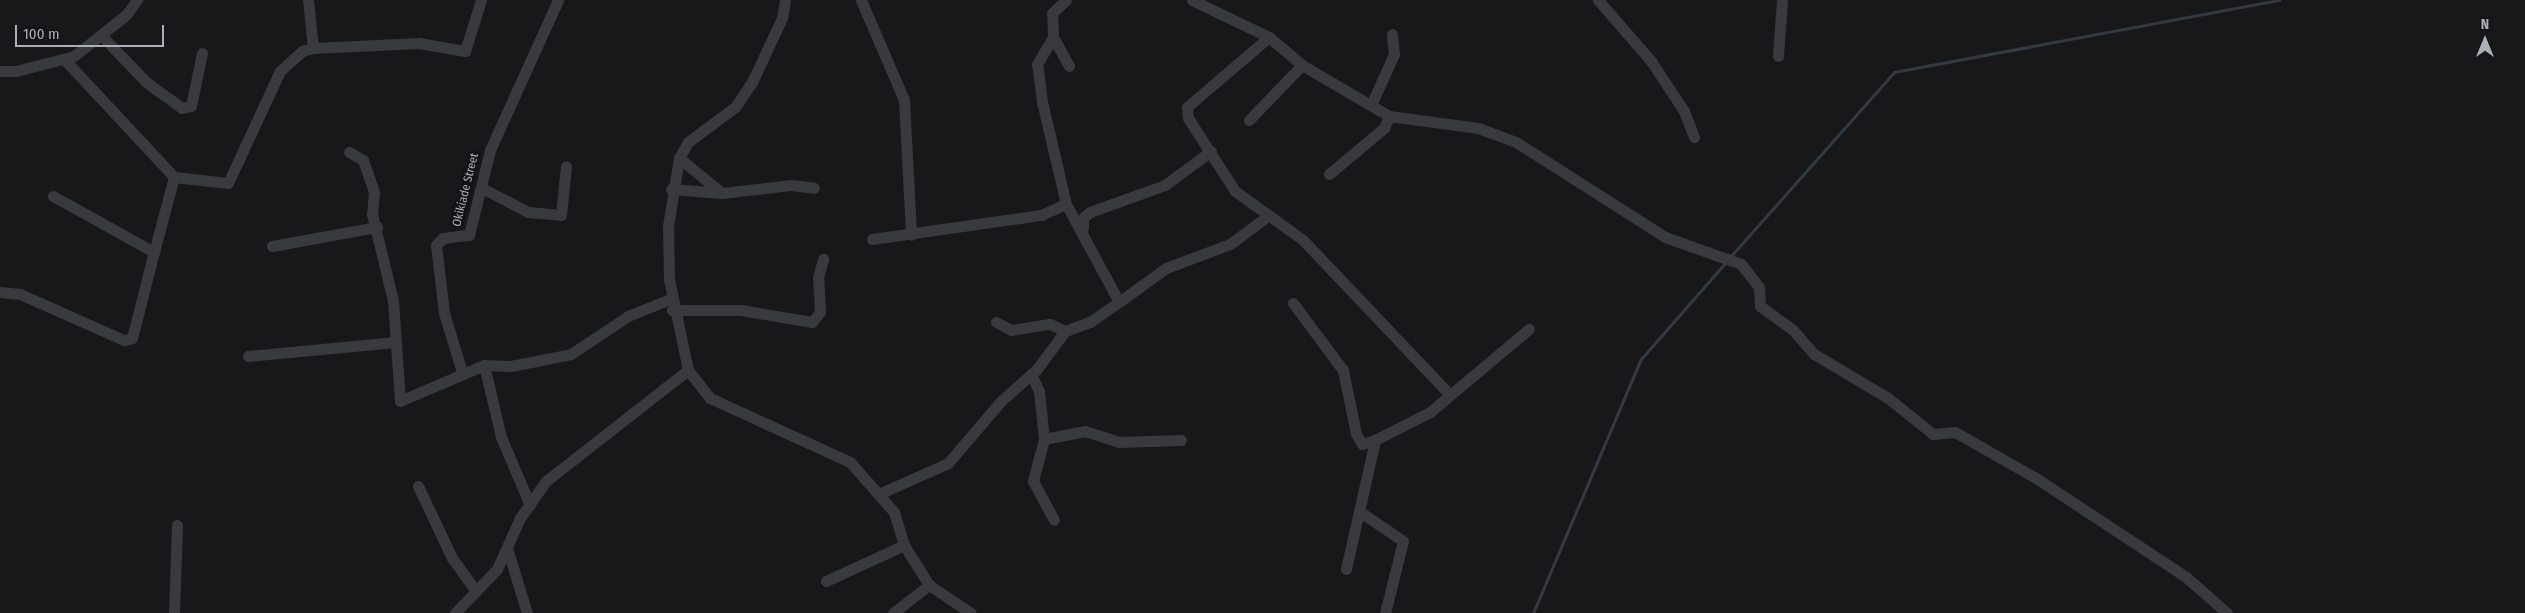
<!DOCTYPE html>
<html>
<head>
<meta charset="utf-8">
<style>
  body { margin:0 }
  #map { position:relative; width:2525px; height:613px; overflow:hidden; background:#18181a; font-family:"Fira Sans Condensed",sans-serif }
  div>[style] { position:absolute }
  .stream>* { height:3px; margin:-1.5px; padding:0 1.5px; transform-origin:1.5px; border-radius:1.5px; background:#333a41 }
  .minor>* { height:11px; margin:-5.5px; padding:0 5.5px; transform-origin:5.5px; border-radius:5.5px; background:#393a3e }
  span { translate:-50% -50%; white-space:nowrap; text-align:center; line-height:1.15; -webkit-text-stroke:5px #131315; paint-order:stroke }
  .street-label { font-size:12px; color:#acafb8 }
  .north { position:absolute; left:2460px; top:15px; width:50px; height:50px; -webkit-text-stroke:4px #131315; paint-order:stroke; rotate:0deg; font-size:14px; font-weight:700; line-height:20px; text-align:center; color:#acafb8 }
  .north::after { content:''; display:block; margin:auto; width:18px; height:22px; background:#acafb8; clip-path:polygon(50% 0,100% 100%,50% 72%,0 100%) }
  .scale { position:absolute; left:15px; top:25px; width:149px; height:22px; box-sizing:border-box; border:2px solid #acafb8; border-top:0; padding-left:6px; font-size:15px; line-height:18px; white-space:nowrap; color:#acafb8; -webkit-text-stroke:4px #131315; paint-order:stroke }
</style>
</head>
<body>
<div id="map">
  <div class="stream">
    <div style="left:1730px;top:257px;width:247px;rotate:-48.4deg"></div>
    <div style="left:1894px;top:72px;width:392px;rotate:-10.6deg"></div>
    <div style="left:1533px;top:613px;width:276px;rotate:-67deg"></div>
    <div style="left:1641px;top:359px;width:129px;rotate:-48.8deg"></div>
  </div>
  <div class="minor">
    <div style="left:785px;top:0;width:18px;rotate:99deg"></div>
    <div style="left:782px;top:18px;width:71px;rotate:115.1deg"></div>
    <div style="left:752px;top:82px;width:30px;rotate:124deg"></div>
    <div style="left:735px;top:107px;width:59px;rotate:143.3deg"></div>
    <div style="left:688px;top:142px;width:18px;rotate:119deg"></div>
    <div style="left:679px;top:158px;width:69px;rotate:99.2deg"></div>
    <div style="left:668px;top:226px;width:53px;rotate:88.9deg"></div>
    <div style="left:669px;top:279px;width:93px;rotate:78.2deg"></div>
    <div style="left:688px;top:370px;width:36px;rotate:52deg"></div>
    <div style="left:710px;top:398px;width:154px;rotate:24.6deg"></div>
    <div style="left:850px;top:462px;width:67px;rotate:48.7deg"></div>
    <div style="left:894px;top:512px;width:34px;rotate:73deg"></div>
    <div style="left:904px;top:545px;width:47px;rotate:58deg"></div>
    <div style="left:929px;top:585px;width:50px;rotate:33.7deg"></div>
    <div style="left:861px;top:0;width:109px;rotate:66.7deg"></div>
    <div style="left:904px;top:100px;width:135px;rotate:87deg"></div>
    <div style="left:1192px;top:0;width:85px;rotate:25.7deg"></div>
    <div style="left:1269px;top:37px;width:43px;rotate:40.3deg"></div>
    <div style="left:1302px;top:65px;width:101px;rotate:30.4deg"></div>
    <div style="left:1389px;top:116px;width:90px;rotate:7.7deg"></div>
    <div style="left:1478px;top:128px;width:40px;rotate:20.2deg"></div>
    <div style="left:1516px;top:142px;width:177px;rotate:32.5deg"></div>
    <div style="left:1665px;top:237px;width:81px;rotate:19.6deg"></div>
    <div style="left:1741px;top:264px;width:29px;rotate:52deg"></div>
    <div style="left:1759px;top:287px;width:19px;rotate:87deg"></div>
    <div style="left:1760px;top:306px;width:41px;rotate:36deg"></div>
    <div style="left:1793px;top:330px;width:32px;rotate:49deg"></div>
    <div style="left:1814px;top:354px;width:86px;rotate:30.7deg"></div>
    <div style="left:1888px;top:398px;width:58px;rotate:38.7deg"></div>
    <div style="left:1933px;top:434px;width:22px;rotate:-5deg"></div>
    <div style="left:1955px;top:432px;width:97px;rotate:29.7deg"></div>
    <div style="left:2039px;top:480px;width:176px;rotate:33.4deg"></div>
    <div style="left:2186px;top:577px;width:55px;rotate:41.3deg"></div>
    <div style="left:1598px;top:0;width:81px;rotate:49deg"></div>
    <div style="left:1651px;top:61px;width:60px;rotate:56.6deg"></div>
    <div style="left:1684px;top:111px;width:28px;rotate:69deg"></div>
    <div style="left:101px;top:35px;width:65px;rotate:46.2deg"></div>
    <div style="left:146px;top:82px;width:44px;rotate:35.8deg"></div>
    <div style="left:182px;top:108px;width:9px;rotate:-13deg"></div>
    <div style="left:191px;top:106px;width:54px;rotate:-78.3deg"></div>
    <div style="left:1053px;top:37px;width:33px;rotate:61deg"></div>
    <div style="left:1269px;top:37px;width:108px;rotate:139.5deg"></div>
    <div style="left:1187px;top:107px;width:11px;rotate:85deg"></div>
    <div style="left:1188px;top:118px;width:87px;rotate:57.2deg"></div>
    <div style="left:1235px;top:191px;width:84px;rotate:35.8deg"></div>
    <div style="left:1303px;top:240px;width:211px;rotate:46.5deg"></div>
    <div style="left:313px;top:48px;width:106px;rotate:-2.7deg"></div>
    <div style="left:419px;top:43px;width:47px;rotate:9.9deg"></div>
    <div style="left:465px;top:51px;width:53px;rotate:-72.6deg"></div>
    <div style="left:1778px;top:56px;width:56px;rotate:-85.9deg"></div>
    <div style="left:64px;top:59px;width:161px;rotate:47deg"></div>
    <div style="left:174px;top:177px;width:54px;rotate:6.3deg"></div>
    <div style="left:228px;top:183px;width:123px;rotate:-65.1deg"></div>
    <div style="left:280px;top:71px;width:30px;rotate:-42deg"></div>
    <div style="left:302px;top:51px;width:11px;rotate:-15deg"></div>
    <div style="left:313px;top:48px;width:48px;rotate:-95.9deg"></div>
    <div style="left:0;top:71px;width:16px"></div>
    <div style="left:16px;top:71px;width:60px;rotate:-14.5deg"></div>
    <div style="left:74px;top:56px;width:66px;rotate:-38.3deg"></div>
    <div style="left:126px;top:15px;width:19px;rotate:-54deg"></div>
    <div style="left:1371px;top:105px;width:56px;rotate:-65.7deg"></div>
    <div style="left:1394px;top:54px;width:20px;rotate:-96deg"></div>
    <div style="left:1249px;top:120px;width:76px;rotate:-46.1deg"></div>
    <div style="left:349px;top:152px;width:16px;rotate:30deg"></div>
    <div style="left:363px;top:160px;width:34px;rotate:71deg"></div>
    <div style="left:374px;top:192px;width:22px;rotate:95deg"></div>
    <div style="left:372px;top:214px;width:89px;rotate:76.4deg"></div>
    <div style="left:393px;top:301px;width:100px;rotate:86deg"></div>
    <div style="left:400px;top:401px;width:91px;rotate:-23.2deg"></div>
    <div style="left:484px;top:365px;width:27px;rotate:2deg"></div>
    <div style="left:511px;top:366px;width:61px;rotate:-11.3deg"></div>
    <div style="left:571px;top:354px;width:69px;rotate:-33.7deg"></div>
    <div style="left:628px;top:316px;width:45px;rotate:-22deg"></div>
    <div style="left:679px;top:158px;width:55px;rotate:39.1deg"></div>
    <div style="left:1329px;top:174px;width:72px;rotate:-39.9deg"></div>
    <div style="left:1384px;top:128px;width:13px;rotate:-67deg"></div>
    <div style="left:482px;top:188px;width:52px;rotate:27.6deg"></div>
    <div style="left:528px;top:212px;width:33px;rotate:5deg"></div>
    <div style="left:561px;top:215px;width:49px;rotate:-84.2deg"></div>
    <div style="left:671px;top:189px;width:51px;rotate:4.5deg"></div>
    <div style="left:722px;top:193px;width:69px;rotate:-6.6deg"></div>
    <div style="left:791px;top:185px;width:23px;rotate:7deg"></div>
    <div style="left:53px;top:196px;width:115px;rotate:29deg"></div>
    <div style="left:154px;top:252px;width:78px;rotate:-75.1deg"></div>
    <div style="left:1083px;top:228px;width:10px;rotate:-90deg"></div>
    <div style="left:1083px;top:218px;width:9px;rotate:-41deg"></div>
    <div style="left:1090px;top:212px;width:80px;rotate:-19.8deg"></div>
    <div style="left:1165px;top:185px;width:57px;rotate:-36.5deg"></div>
    <div style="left:872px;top:239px;width:171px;rotate:-8.1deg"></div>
    <div style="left:1041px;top:215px;width:27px;rotate:-24deg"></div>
    <div style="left:272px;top:246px;width:107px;rotate:-10.3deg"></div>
    <div style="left:0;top:292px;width:20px;rotate:6deg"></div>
    <div style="left:20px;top:294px;width:114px;rotate:23.9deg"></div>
    <div style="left:124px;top:340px;width:8px;rotate:-14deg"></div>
    <div style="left:132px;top:338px;width:89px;rotate:-75.7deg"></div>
    <div style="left:1119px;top:302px;width:58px;rotate:-35.9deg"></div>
    <div style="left:1166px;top:268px;width:68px;rotate:-20.6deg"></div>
    <div style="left:1230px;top:244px;width:47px;rotate:-36.4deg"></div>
    <div style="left:1293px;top:303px;width:84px;rotate:53.3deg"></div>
    <div style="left:1343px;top:370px;width:65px;rotate:78.5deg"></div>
    <div style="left:1356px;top:434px;width:12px;rotate:59deg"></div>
    <div style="left:1362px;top:444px;width:14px;rotate:-17deg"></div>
    <div style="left:672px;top:310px;width:69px"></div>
    <div style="left:741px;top:310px;width:72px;rotate:9.6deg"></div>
    <div style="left:812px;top:322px;width:13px;rotate:-51deg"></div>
    <div style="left:820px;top:312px;width:34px;rotate:-93deg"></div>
    <div style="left:818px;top:278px;width:20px;rotate:-75deg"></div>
    <div style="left:996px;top:322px;width:17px;rotate:28deg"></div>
    <div style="left:1011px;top:330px;width:39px;rotate:-9deg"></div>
    <div style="left:1050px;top:324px;width:17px;rotate:25deg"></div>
    <div style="left:248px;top:356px;width:148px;rotate:-5.4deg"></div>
    <div style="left:484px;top:365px;width:74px;rotate:76.7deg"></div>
    <div style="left:501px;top:437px;width:74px;rotate:66.9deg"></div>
    <div style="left:462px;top:372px;width:62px;rotate:-107deg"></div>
    <div style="left:444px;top:313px;width:68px;rotate:-96.7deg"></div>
    <div style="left:436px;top:245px;width:10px;rotate:-45deg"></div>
    <div style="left:443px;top:238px;width:26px;rotate:-7deg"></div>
    <div style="left:469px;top:235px;width:88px;rotate:-76.1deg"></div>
    <div style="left:490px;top:150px;width:165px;rotate:-65.6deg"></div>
    <div style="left:1031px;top:374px;width:19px;rotate:65deg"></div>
    <div style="left:1039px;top:391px;width:48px;rotate:84.1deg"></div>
    <div style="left:1044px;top:439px;width:43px;rotate:104.7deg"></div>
    <div style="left:1033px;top:481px;width:44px;rotate:61.7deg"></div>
    <div style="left:1044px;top:439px;width:42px;rotate:-11deg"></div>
    <div style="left:1085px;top:431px;width:35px;rotate:18deg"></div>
    <div style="left:1118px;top:442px;width:63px;rotate:-1.8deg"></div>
    <div style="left:418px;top:486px;width:80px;rotate:64.7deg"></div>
    <div style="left:452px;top:558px;width:41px;rotate:54deg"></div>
    <div style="left:881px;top:493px;width:73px;rotate:-24.1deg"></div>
    <div style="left:948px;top:463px;width:82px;rotate:-49.5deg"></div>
    <div style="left:1001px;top:401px;width:48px;rotate:-41.6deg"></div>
    <div style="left:1037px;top:369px;width:47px;rotate:-53.6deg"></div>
    <div style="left:1065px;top:331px;width:27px;rotate:-20deg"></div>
    <div style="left:1090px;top:322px;width:35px;rotate:-35deg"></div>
    <div style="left:1119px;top:302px;width:111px;rotate:-118.4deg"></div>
    <div style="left:1066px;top:204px;width:105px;rotate:-103.2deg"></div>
    <div style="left:1042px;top:102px;width:38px;rotate:-97deg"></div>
    <div style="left:1037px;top:64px;width:31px;rotate:-59deg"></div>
    <div style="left:1053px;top:37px;width:24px;rotate:-92deg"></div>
    <div style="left:1052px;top:13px;width:19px;rotate:-43deg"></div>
    <div style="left:1359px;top:511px;width:53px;rotate:34.3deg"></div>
    <div style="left:1403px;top:541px;width:74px;rotate:104deg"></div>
    <div style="left:508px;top:551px;width:65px;rotate:73deg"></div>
    <div style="left:1346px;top:569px;width:132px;rotate:-77.3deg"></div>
    <div style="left:1375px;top:440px;width:62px;rotate:-27deg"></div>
    <div style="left:1430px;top:412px;width:129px;rotate:-40deg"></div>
    <div style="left:826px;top:581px;width:86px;rotate:-24.8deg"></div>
    <div style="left:174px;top:613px;width:88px;rotate:-88deg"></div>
    <div style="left:455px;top:613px;width:61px;rotate:-46.3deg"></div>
    <div style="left:497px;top:569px;width:56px;rotate:-65.7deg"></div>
    <div style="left:520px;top:518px;width:45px;rotate:-54.9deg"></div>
    <div style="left:546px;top:481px;width:180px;rotate:-38deg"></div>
    <div style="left:893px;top:613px;width:46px;rotate:-37.9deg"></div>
  </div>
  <div class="street-label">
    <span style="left:466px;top:190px;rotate:-76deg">Okikiade Street</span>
  </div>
  <div class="north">N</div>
  <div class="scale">100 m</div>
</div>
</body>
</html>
